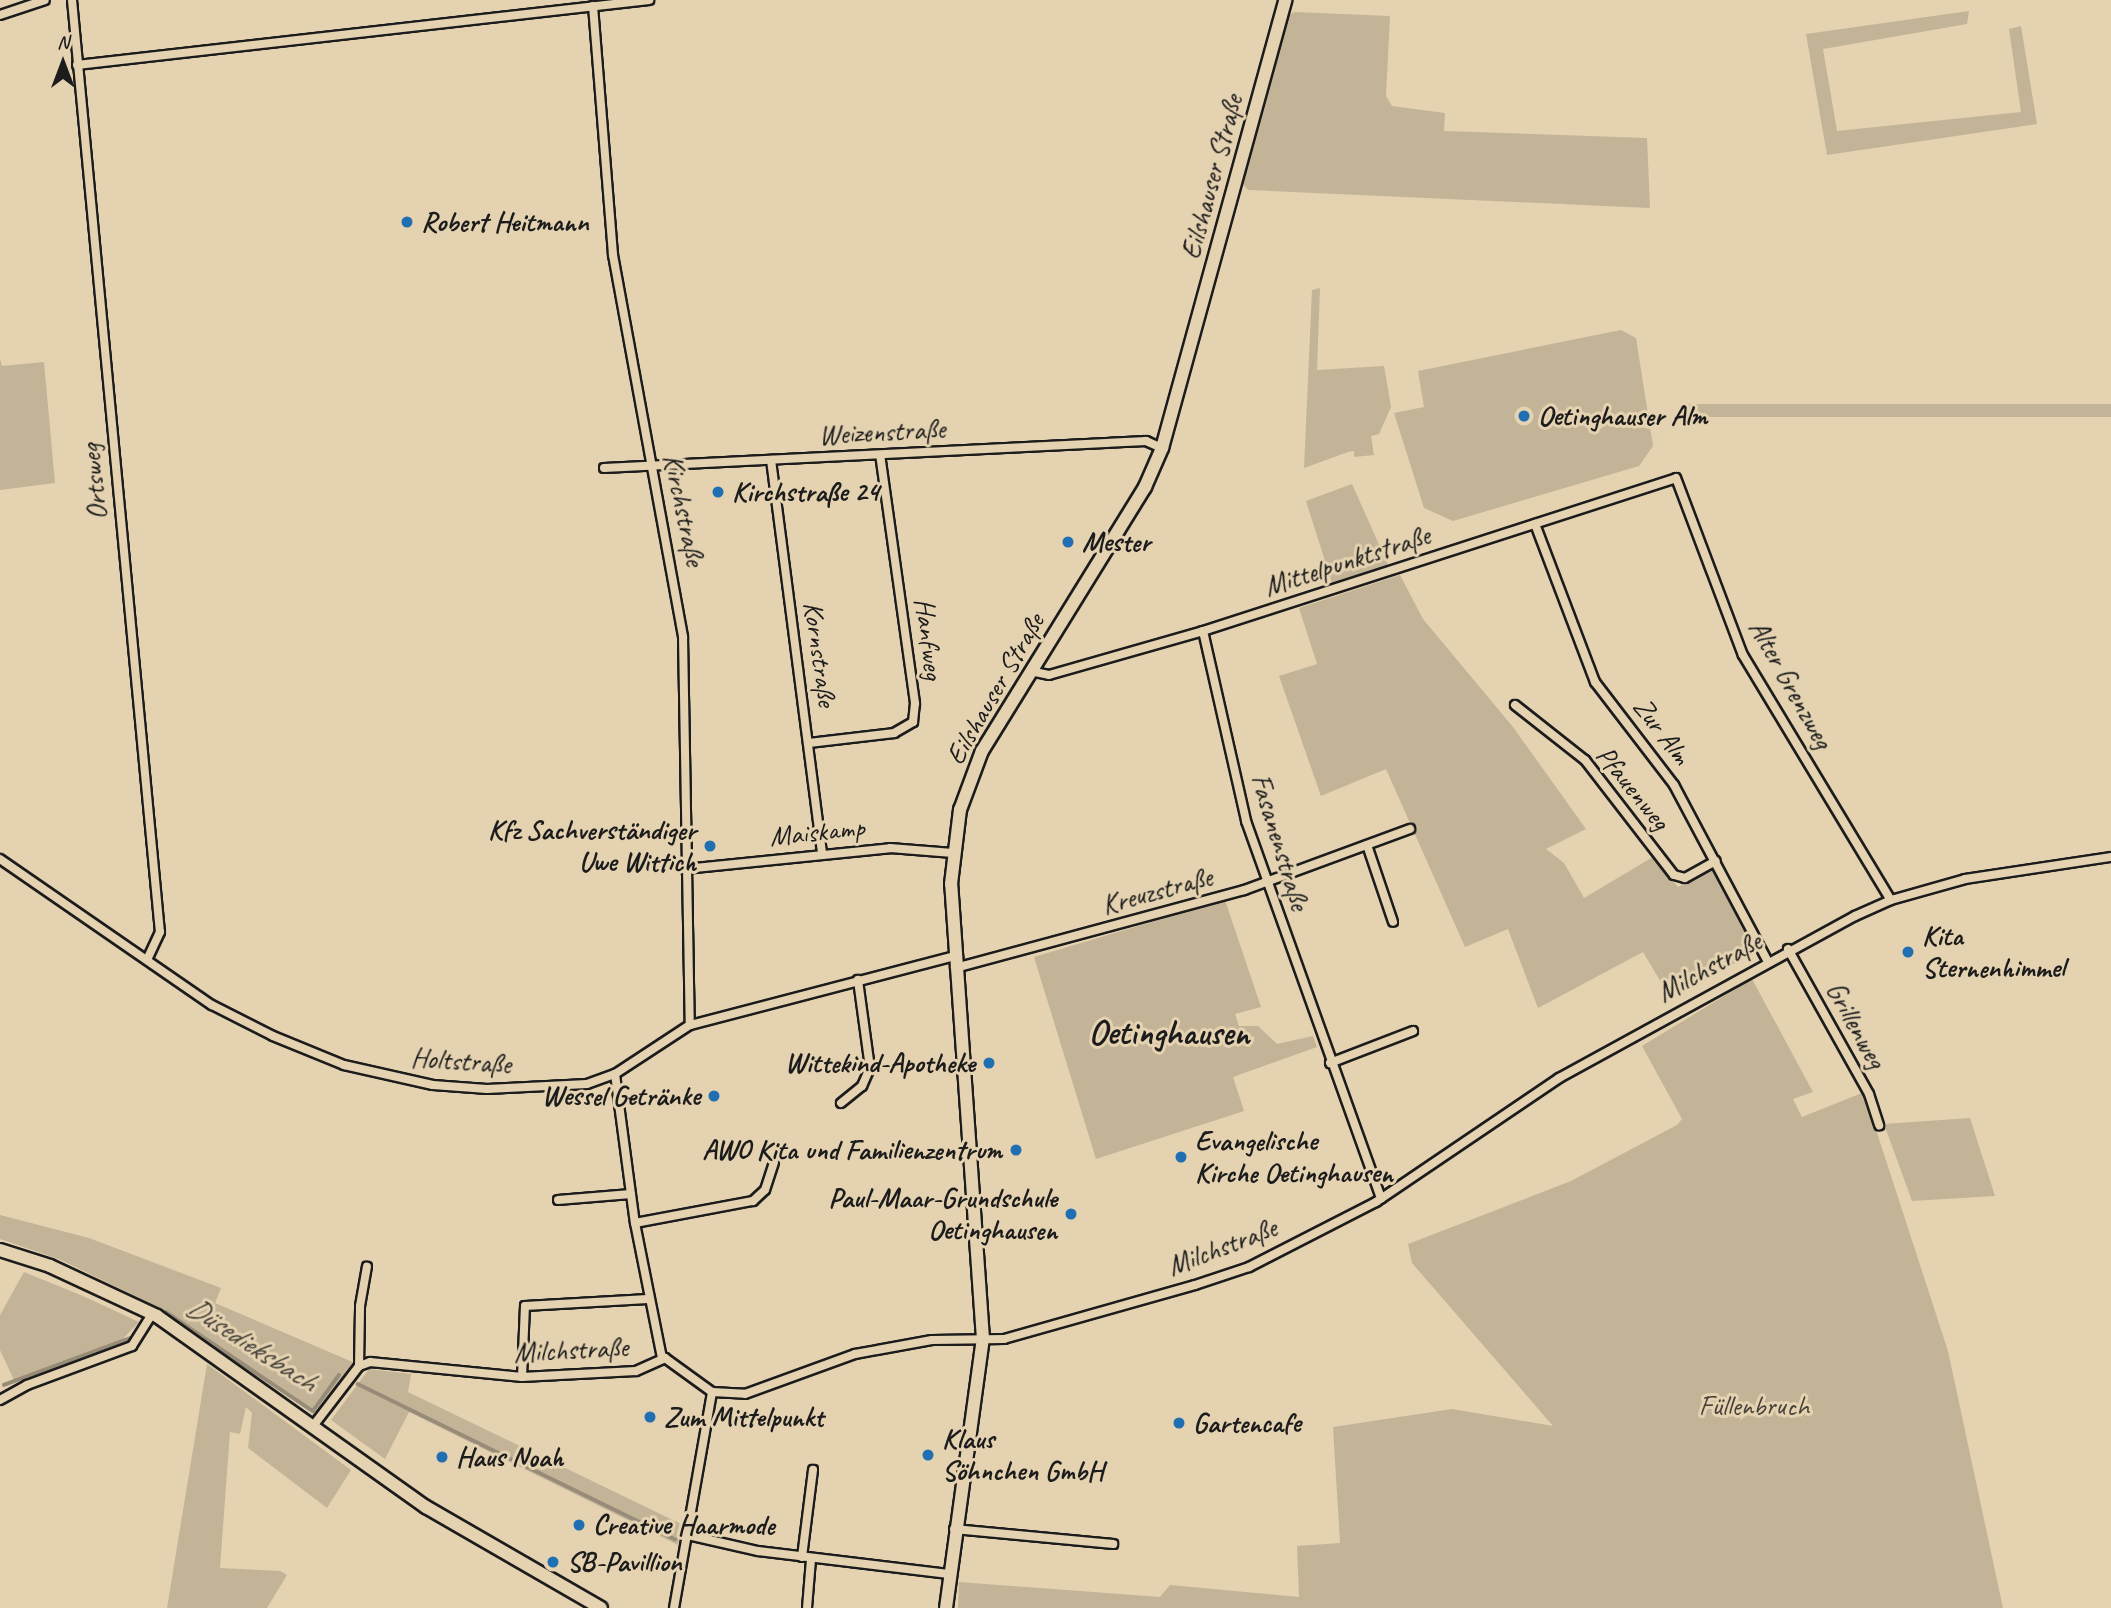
<!DOCTYPE html>
<html>
<head>
<meta charset="utf-8">
<style>
  body { margin:0 }
  #map { position:relative; width:2111px; height:1608px; overflow:hidden; background:#e4d2b0; font-family:Caveat,sans-serif }
  div>[style] { position:absolute }
  .green>* { inset:0; background:#c3b498; transform-origin:0 0 }
  .stream>* { height:3.5px; margin:-1.75px; padding:0 1.75px; transform-origin:1.75px; border-radius:1.75px; background:#978c78 }
  .roads { filter:drop-shadow(2px 0 #1c1c1c) drop-shadow(-2px 0 #1c1c1c) drop-shadow(0 2px #1c1c1c) drop-shadow(0 -2px #1c1c1c) }
  .street>* { height:8px; margin:-4px; padding:0 4px; transform-origin:4px; border-radius:4px; background:#e4d2b0 }
  .secondary>* { height:12px; margin:-6px; padding:0 6px; transform-origin:6px; border-radius:6px; background:#e4d2b0 }
  .dots>* { width:19px; height:19px; translate:-50% -50%; box-sizing:border-box; border:4px solid #e4d2b0; border-radius:50% }
  span { translate:-50% -50%; white-space:nowrap; text-align:center; line-height:1.15; -webkit-text-stroke:6px #e4d2b0; paint-order:stroke }
  .street-label { font-size:28px; color:#1c1c1c }
  .poi-label { font-size:28px; color:#1c1c1c; font-weight:700 }
  .left { translate:0 -50%; text-align:left }
  .right { translate:-100% -50%; text-align:right }
  .park-label { font-size:28px; color:#46423b }
  .water-label { font-size:30px; color:#47433c; font-style:italic }
  .district-label { font-size:35px; color:#1c1c1c; font-weight:700 }
  .north { position:absolute; left:28px; top:28px; width:70px; height:70px; -webkit-text-stroke:5px #e4d2b0; paint-order:stroke; rotate:0deg; font-size:19px; font-weight:700; line-height:28px; text-align:center; color:#1c1c1c }
  .north::after { content:''; display:block; margin:auto; width:24px; height:32px; background:#1c1c1c; clip-path:polygon(50% 0,100% 100%,50% 72%,0 100%) }
</style>
</head>
<body>
<div id="map">
  <div class="green">
    <div style="clip-path:polygon(1969px 11px,1967px 24px,1823px 49px,1837px 131px,2021px 112px,2009px 29px,2021px 26px,2037px 124px,1827px 155px,1806px 34px)"></div>
    <div style="clip-path:polygon(1294px 12px,1390px 16px,1386px 96px,1392px 106px,1445px 113px,1444px 131px,1647px 138px,1650px 208px,1248px 190px,1243px 184px,1288px 16px)"></div>
    <div style="clip-path:polygon(1320px 288px,1317px 370px,1384px 366px,1391px 407px,1379px 434px,1371px 436px,1374px 455px,1354px 457px,1354px 451px,1348px 452px,1304px 468px,1312px 290px)"></div>
    <div style="clip-path:polygon(1621px 330px,1636px 338px,1653px 446px,1639px 466px,1453px 521px,1424px 508px,1394px 413px,1424px 407px,1418px 371px)"></div>
    <div style="clip-path:polygon(0 359px,2px 366px,44px 362px,55px 483px,0 490px)"></div>
    <div style="left:2111px;top:404px;width:13px;height:427px;rotate:90deg"></div>
    <div style="clip-path:polygon(1352px 484px,1389px 567px,1333px 586px,1306px 501px)"></div>
    <div style="clip-path:polygon(1400px 575px,1423px 619px,1513px 727px,1586px 829px,1546px 849px,1564px 863px,1584px 898px,1653px 857px,1678px 887px,1713px 869px,1756px 951px,1671px 999px,1643px 952px,1538px 1008px,1508px 929px,1465px 947px,1386px 769px,1321px 796px,1279px 676px,1317px 664px,1299px 608px)"></div>
    <div style="clip-path:polygon(1225px 900px,1261px 1007px,1235px 1014px,1239px 1026px,1258px 1026px,1277px 1044px,1313px 1036px,1317px 1047px,1233px 1077px,1244px 1111px,1096px 1159px,1034px 957px)"></div>
    <div style="clip-path:polygon(1752px 979px,1813px 1092px,1793px 1099px,1802px 1117px,1862px 1093px,1866px 1099px,1948px 1351px,2003px 1608px,958px 1608px,959px 1582px,1160px 1597px,1170px 1585px,1299px 1597px,1297px 1546px,1340px 1543px,1333px 1427px,1452px 1409px,1553px 1426px,1412px 1263px,1408px 1244px,1571px 1181px,1677px 1125px,1682px 1119px,1642px 1046px)"></div>
    <div style="clip-path:polygon(1970px 1118px,1995px 1196px,1912px 1201px,1884px 1124px)"></div>
    <div style="clip-path:polygon(0 1215px,89px 1238px,221px 1288px,215px 1303px,355px 1363px,315px 1411px,164px 1310px,61px 1260px,0 1239px)"></div>
    <div style="clip-path:polygon(24px 1272px,83px 1296px,139px 1322px,121px 1341px,14px 1380px,0 1350px,0 1315px)"></div>
    <div style="clip-path:polygon(207px 1364px,351px 1470px,327px 1508px,248px 1448px,252px 1413px,246px 1407px,240px 1434px,230px 1432px,220px 1568px,280px 1571px,287px 1575px,267px 1608px,167px 1608px)"></div>
    <div style="clip-path:polygon(369px 1369px,411px 1374px,408px 1392px,681px 1524px,678px 1545px,409px 1412px,385px 1459px,331px 1420px)"></div>
  </div>
  <div class="stream">
    <div style="left:166px;top:1312px;width:177px;rotate:34deg"></div>
    <div style="left:313px;top:1411px;width:44px;rotate:-54.2deg"></div>
    <div style="left:358px;top:1384px;width:353px;rotate:26.1deg"></div>
    <div style="left:4px;top:1385px;width:135px;rotate:-20.3deg"></div>
  </div>
  <div class="roads">
    <div class="street">
      <div style="left:72px;top:0;width:936px;rotate:84.61deg"></div>
      <div style="left:160px;top:932px;width:29px;rotate:115deg"></div>
      <div style="left:593px;top:6px;width:250px;rotate:85.4deg"></div>
      <div style="left:613px;top:255px;width:388px;rotate:79.6deg"></div>
      <div style="left:683px;top:637px;width:388px;rotate:89deg"></div>
      <div style="left:0;top:15px;width:47px;rotate:-18.4deg"></div>
      <div style="left:77px;top:65px;width:576px;rotate:-6.48deg"></div>
      <div style="left:771px;top:460px;width:397px;rotate:82.6deg"></div>
      <div style="left:604px;top:468px;width:543px;rotate:-2.85deg"></div>
      <div style="left:1146px;top:441px;width:17px;rotate:24deg"></div>
      <div style="left:1535px;top:524px;width:169px;rotate:69.2deg"></div>
      <div style="left:1595px;top:682px;width:130px;rotate:52.5deg"></div>
      <div style="left:1674px;top:785px;width:198px;rotate:62deg"></div>
      <div style="left:1203px;top:631px;width:195px;rotate:77.2deg"></div>
      <div style="left:1246px;top:821px;width:401px;rotate:70.3deg"></div>
      <div style="left:1030px;top:671px;width:19px;rotate:12deg"></div>
      <div style="left:1049px;top:675px;width:160px;rotate:-15.9deg"></div>
      <div style="left:1203px;top:631px;width:497px;rotate:-17.9deg"></div>
      <div style="left:1676px;top:478px;width:189px;rotate:69.3deg"></div>
      <div style="left:1743px;top:655px;width:286px;rotate:58.9deg"></div>
      <div style="left:1515px;top:705px;width:89px;rotate:38.2deg"></div>
      <div style="left:1585px;top:760px;width:145px;rotate:52.3deg"></div>
      <div style="left:1674px;top:875px;width:11px;rotate:15deg"></div>
      <div style="left:1685px;top:878px;width:35px;rotate:-29deg"></div>
      <div style="left:809px;top:743px;width:86px;rotate:-6.7deg"></div>
      <div style="left:894px;top:733px;width:22px;rotate:-30deg"></div>
      <div style="left:913px;top:722px;width:19px;rotate:-84deg"></div>
      <div style="left:915px;top:703px;width:250px;rotate:-98deg"></div>
      <div style="left:1367px;top:845px;width:81px;rotate:71.3deg"></div>
      <div style="left:0;top:859px;width:257px;rotate:34.6deg"></div>
      <div style="left:212px;top:1005px;width:68px;rotate:26.9deg"></div>
      <div style="left:273px;top:1036px;width:77px;rotate:22.2deg"></div>
      <div style="left:344px;top:1065px;width:91px;rotate:12.7deg"></div>
      <div style="left:433px;top:1085px;width:54px;rotate:4.2deg"></div>
      <div style="left:487px;top:1089px;width:100px;rotate:-2.9deg"></div>
      <div style="left:587px;top:1084px;width:30px;rotate:-20deg"></div>
      <div style="left:615px;top:1074px;width:90px;rotate:-33.2deg"></div>
      <div style="left:690px;top:1025px;width:274px;rotate:-14.6deg"></div>
      <div style="left:685px;top:869px;width:206px;rotate:-5.8deg"></div>
      <div style="left:890px;top:848px;width:63px;rotate:4.5deg"></div>
      <div style="left:1788px;top:949px;width:166px;rotate:60.8deg"></div>
      <div style="left:1869px;top:1094px;width:33px;rotate:72deg"></div>
      <div style="left:955px;top:968px;width:299px;rotate:-15.1deg"></div>
      <div style="left:1244px;top:890px;width:177px;rotate:-20.2deg"></div>
      <div style="left:1330px;top:1063px;width:89px;rotate:-21.1deg"></div>
      <div style="left:615px;top:1074px;width:150px;rotate:82.4deg"></div>
      <div style="left:635px;top:1223px;width:138px;rotate:78.7deg"></div>
      <div style="left:841px;top:1103px;width:27px;rotate:-39deg"></div>
      <div style="left:862px;top:1086px;width:20px;rotate:-66deg"></div>
      <div style="left:870px;top:1068px;width:89px;rotate:-97.8deg"></div>
      <div style="left:558px;top:1200px;width:73px;rotate:-4.7deg"></div>
      <div style="left:635px;top:1223px;width:120px;rotate:-10.6deg"></div>
      <div style="left:753px;top:1201px;width:16px;rotate:-43deg"></div>
      <div style="left:765px;top:1190px;width:29px;rotate:-72deg"></div>
      <div style="left:359px;top:1366px;width:60px;rotate:-89deg"></div>
      <div style="left:360px;top:1306px;width:40px;rotate:-80deg"></div>
      <div style="left:522px;top:1377px;width:71px;rotate:-87.6deg"></div>
      <div style="left:525px;top:1306px;width:123px;rotate:-3.3deg"></div>
      <div style="left:0;top:1400px;width:31px;rotate:-29deg"></div>
      <div style="left:27px;top:1385px;width:112px;rotate:-20.4deg"></div>
      <div style="left:132px;top:1346px;width:38px;rotate:-58deg"></div>
      <div style="left:313px;top:1426px;width:76px;rotate:-52.5deg"></div>
      <div style="left:359px;top:1366px;width:12px;rotate:-20deg"></div>
      <div style="left:370px;top:1362px;width:153px;rotate:5.6deg"></div>
      <div style="left:522px;top:1377px;width:114px;rotate:-3deg"></div>
      <div style="left:636px;top:1371px;width:32px;rotate:-24deg"></div>
      <div style="left:665px;top:1358px;width:58px;rotate:35.9deg"></div>
      <div style="left:712px;top:1392px;width:33px;rotate:3deg"></div>
      <div style="left:745px;top:1394px;width:117px;rotate:-20deg"></div>
      <div style="left:855px;top:1354px;width:78px;rotate:-10.3deg"></div>
      <div style="left:932px;top:1340px;width:72px;rotate:-0.8deg"></div>
      <div style="left:1004px;top:1339px;width:198px;rotate:-15.8deg"></div>
      <div style="left:1195px;top:1285px;width:57px;rotate:-18.4deg"></div>
      <div style="left:1249px;top:1267px;width:143px;rotate:-27.1deg"></div>
      <div style="left:1376px;top:1202px;width:221px;rotate:-34.1deg"></div>
      <div style="left:1559px;top:1078px;width:337px;rotate:-28.7deg"></div>
      <div style="left:1855px;top:916px;width:39px;rotate:-24deg"></div>
      <div style="left:1891px;top:900px;width:77px;rotate:-15.8deg"></div>
      <div style="left:1965px;top:879px;width:148px;rotate:-8.6deg"></div>
      <div style="left:954px;top:1529px;width:160px;rotate:5.4deg"></div>
      <div style="left:688px;top:1535px;width:72px;rotate:12.9deg"></div>
      <div style="left:758px;top:1551px;width:192px;rotate:6.9deg"></div>
      <div style="left:802px;top:1557px;width:88px;rotate:-82.8deg"></div>
      <div style="left:674px;top:1608px;width:219px;rotate:-80deg"></div>
      <div style="left:807px;top:1608px;width:49px;rotate:-85.3deg"></div>
    </div>
    <div class="secondary">
      <div style="left:0;top:1250px;width:52px;rotate:17.7deg"></div>
      <div style="left:50px;top:1266px;width:118px;rotate:25deg"></div>
      <div style="left:157px;top:1316px;width:330px;rotate:35.4deg"></div>
      <div style="left:426px;top:1507px;width:202px;rotate:30deg"></div>
      <div style="left:946px;top:1608px;width:272px;rotate:-82.2deg"></div>
      <div style="left:983px;top:1339px;width:456px;rotate:-94deg"></div>
      <div style="left:951px;top:884px;width:75px;rotate:-83.1deg"></div>
      <div style="left:960px;top:810px;width:63px;rotate:-69.6deg"></div>
      <div style="left:982px;top:751px;width:310px;rotate:-58.3deg"></div>
      <div style="left:1145px;top:487px;width:43px;rotate:-66.4deg"></div>
      <div style="left:1162px;top:448px;width:465px;rotate:-74.6deg"></div>
    </div>
  </div>
  <div class="dots">
    <div style="left:407px;top:222px;background:#1f6fb2"></div>
    <div style="left:1524px;top:416px;background:#1f6fb2"></div>
    <div style="left:718px;top:492px;background:#1f6fb2"></div>
    <div style="left:1068px;top:542px;background:#1f6fb2"></div>
    <div style="left:710px;top:846px;background:#1f6fb2"></div>
    <div style="left:1908px;top:952px;background:#1f6fb2"></div>
    <div style="left:989px;top:1063px;background:#1f6fb2"></div>
    <div style="left:714px;top:1096px;background:#1f6fb2"></div>
    <div style="left:1016px;top:1150px;background:#1f6fb2"></div>
    <div style="left:1181px;top:1157px;background:#1f6fb2"></div>
    <div style="left:1071px;top:1214px;background:#1f6fb2"></div>
    <div style="left:650px;top:1417px;background:#1f6fb2"></div>
    <div style="left:1179px;top:1423px;background:#1f6fb2"></div>
    <div style="left:928px;top:1455px;background:#1f6fb2"></div>
    <div style="left:442px;top:1457px;background:#1f6fb2"></div>
    <div style="left:579px;top:1525px;background:#1f6fb2"></div>
    <div style="left:553px;top:1562px;background:#1f6fb2"></div>
  </div>
  <div class="street-label">
    <span style="left:1212px;top:177px;rotate:-75deg">Eilshauser Straße</span>
    <span style="left:882px;top:432px;rotate:-3deg">Weizenstraße</span>
    <span style="left:94px;top:482px;rotate:-96deg">Ortsweg</span>
    <span style="left:684px;top:510px;rotate:78deg">Kirchstraße</span>
    <span style="left:1347px;top:561px;rotate:-18deg">Mittelpunktstraße</span>
    <span style="left:929px;top:639px;rotate:83deg">Hanfweg</span>
    <span style="left:820px;top:654px;rotate:82deg">Kornstraße</span>
    <span style="left:1791px;top:684px;rotate:61deg">Alter Grenzweg</span>
    <span style="left:995px;top:689px;rotate:-60deg">Eilshauser Straße</span>
    <span style="left:1662px;top:731px;rotate:53deg">Zur Alm</span>
    <span style="left:1633px;top:788px;rotate:51deg">Pfauenweg</span>
    <span style="left:817px;top:832px;rotate:-6deg">Maiskamp</span>
    <span style="left:1280px;top:842px;rotate:73deg">Fasanenstraße</span>
    <span style="left:1157px;top:891px;rotate:-15deg">Kreuzstraße</span>
    <span style="left:1709px;top:967px;rotate:-29deg">Milchstraße</span>
    <span style="left:1856px;top:1025px;rotate:61deg">Grillenweg</span>
    <span style="left:461px;top:1061px;rotate:4deg">Holtstraße</span>
    <span style="left:1222px;top:1247px;rotate:-21deg">Milchstraße</span>
    <span style="left:571px;top:1350px;rotate:-3deg">Milchstraße</span>
  </div>
  <div class="poi-label">
    <span class="left" style="left:421px;top:222px">Robert Heitmann</span>
    <span class="left" style="left:1538px;top:416px">Oetinghauser Alm</span>
    <span class="left" style="left:732px;top:492px">Kirchstraße 24</span>
    <span class="left" style="left:1082px;top:542px">Mester</span>
    <span class="right" style="left:696px;top:846px">Kfz Sachverständiger<br>Uwe Wittich</span>
    <span class="left" style="left:1922px;top:952px">Kita<br>Sternenhimmel</span>
    <span class="right" style="left:975px;top:1063px">Wittekind-Apotheke</span>
    <span class="right" style="left:700px;top:1096px">Wessel Getränke</span>
    <span class="left" style="left:1195px;top:1157px">Evangelische<br>Kirche Oetinghausen</span>
    <span class="right" style="left:1002px;top:1150px">AWO Kita und Familienzentrum</span>
    <span class="right" style="left:1057px;top:1214px">Paul-Maar-Grundschule<br>Oetinghausen</span>
    <span class="left" style="left:664px;top:1417px">Zum Mittelpunkt</span>
    <span class="left" style="left:1193px;top:1423px">Gartencafe</span>
    <span class="left" style="left:942px;top:1455px">Klaus<br>Söhnchen GmbH</span>
    <span class="left" style="left:456px;top:1457px">Haus Noah</span>
    <span class="left" style="left:593px;top:1525px">Creative Haarmode</span>
    <span class="left" style="left:567px;top:1562px">SB-Pavillion</span>
  </div>
  <div class="park-label">
    <span style="left:1754px;top:1406px">Füllenbruch</span>
  </div>
  <div class="water-label">
    <span style="left:252px;top:1344px;rotate:33deg">Düsedieksbach</span>
  </div>
  <div class="district-label">
    <span style="left:1169px;top:1033px">Oetinghausen</span>
  </div>
  <div class="north">N</div>
</div>
</body>
</html>
